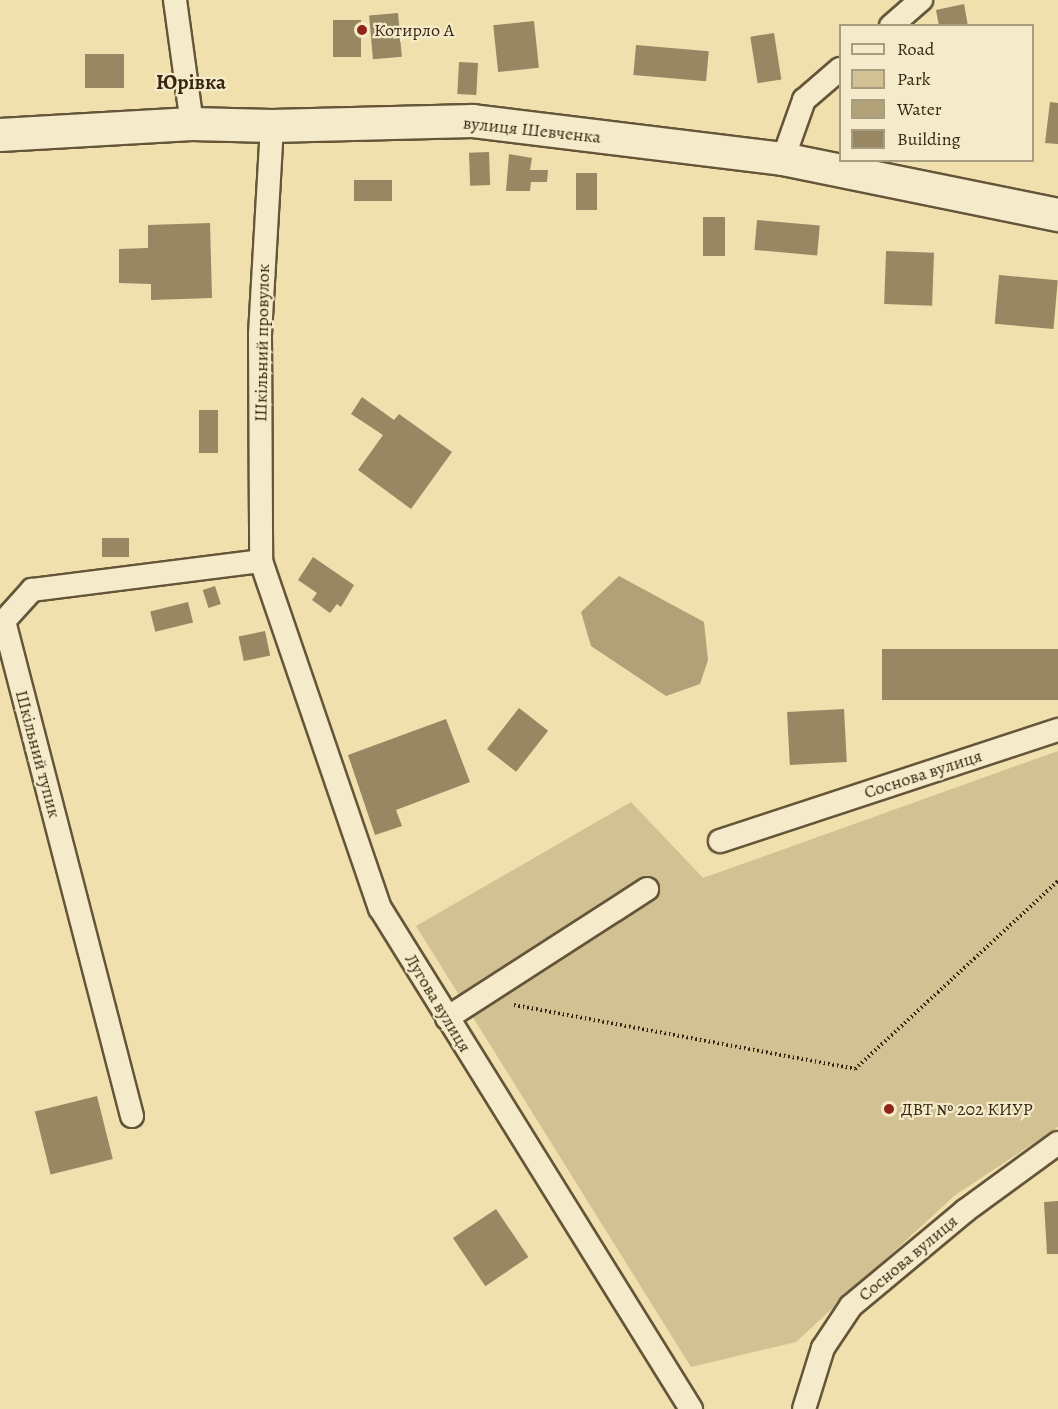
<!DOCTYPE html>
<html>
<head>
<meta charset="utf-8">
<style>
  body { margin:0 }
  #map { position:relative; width:1058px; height:1409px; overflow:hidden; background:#f0e0ad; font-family:Alegreya,serif }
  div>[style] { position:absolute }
  .green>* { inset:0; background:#d1c193 }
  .water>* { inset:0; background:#b1a178 }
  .building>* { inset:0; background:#978763; transform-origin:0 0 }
  .path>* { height:4px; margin-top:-2px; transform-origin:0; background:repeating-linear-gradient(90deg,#372712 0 1.5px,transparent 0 4.5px) }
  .roads { filter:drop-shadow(2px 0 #655539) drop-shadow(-2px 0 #655539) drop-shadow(0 2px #655539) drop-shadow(0 -2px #655539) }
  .street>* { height:22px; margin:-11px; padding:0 11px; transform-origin:11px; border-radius:11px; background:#f5ebca }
  .secondary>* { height:32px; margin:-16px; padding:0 16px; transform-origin:16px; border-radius:16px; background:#f5ebca }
  .dots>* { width:16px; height:16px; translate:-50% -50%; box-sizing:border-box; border:3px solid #f5ebca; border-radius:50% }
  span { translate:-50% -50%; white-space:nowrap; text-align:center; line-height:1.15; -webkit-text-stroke:4.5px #f5ebca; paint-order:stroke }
  .poi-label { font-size:18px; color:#372712 }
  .left { translate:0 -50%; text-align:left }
  .street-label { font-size:18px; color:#372712 }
  .quarter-label { font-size:21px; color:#372712; font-weight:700 }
  .legend { position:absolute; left:839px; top:24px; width:195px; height:138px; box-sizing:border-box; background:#f5ebca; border:2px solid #a99d80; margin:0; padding:8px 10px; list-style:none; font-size:18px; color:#372712 }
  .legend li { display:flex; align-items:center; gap:12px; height:30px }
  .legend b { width:30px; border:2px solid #a99d80 }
</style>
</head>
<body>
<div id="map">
  <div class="green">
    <div style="clip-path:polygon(1058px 751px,1058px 1127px,954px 1196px,796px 1342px,691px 1367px,416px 926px,631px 802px,703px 878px)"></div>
  </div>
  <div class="water">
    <div style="clip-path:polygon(619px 576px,704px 622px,708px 660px,700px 684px,666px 696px,591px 646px,581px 612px)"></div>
  </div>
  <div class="building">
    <div style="clip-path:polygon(964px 4px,968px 26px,939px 26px,936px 10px)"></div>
    <div style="left:398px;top:13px;width:44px;height:29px;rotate:85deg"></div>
    <div style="left:333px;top:20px;width:28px;height:37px"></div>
    <div style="left:534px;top:21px;width:47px;height:41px;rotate:84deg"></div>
    <div style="left:774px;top:33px;width:47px;height:24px;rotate:81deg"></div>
    <div style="left:636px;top:45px;width:73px;height:30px;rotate:5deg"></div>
    <div style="left:85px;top:54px;width:39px;height:34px"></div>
    <div style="left:459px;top:62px;width:19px;height:32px;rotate:3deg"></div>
    <div style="clip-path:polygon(1050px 102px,1058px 103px,1058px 144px,1045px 143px)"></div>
    <div style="left:489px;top:152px;width:33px;height:20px;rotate:88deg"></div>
    <div style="clip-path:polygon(509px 154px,532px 158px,530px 170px,548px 170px,547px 182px,531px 182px,530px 191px,506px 191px)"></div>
    <div style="left:576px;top:173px;width:21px;height:37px"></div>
    <div style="left:392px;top:180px;width:21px;height:38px;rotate:90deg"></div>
    <div style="left:703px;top:217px;width:22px;height:39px"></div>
    <div style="left:757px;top:220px;width:63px;height:30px;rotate:5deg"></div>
    <div style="clip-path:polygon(210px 223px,212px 298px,151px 300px,151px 284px,119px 283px,119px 249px,148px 248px,148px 225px)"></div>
    <div style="left:886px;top:251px;width:48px;height:53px;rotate:2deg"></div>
    <div style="left:999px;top:275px;width:59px;height:49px;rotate:5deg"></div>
    <div style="clip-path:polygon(362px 397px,394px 420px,399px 414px,452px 452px,411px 509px,358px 470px,383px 435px,351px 414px)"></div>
    <div style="left:199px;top:410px;width:19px;height:43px"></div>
    <div style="left:129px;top:538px;width:19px;height:27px;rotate:90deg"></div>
    <div style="clip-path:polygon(313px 557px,354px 585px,341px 607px,337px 604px,330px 613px,312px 600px,317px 593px,298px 580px)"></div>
    <div style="left:215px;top:586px;width:19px;height:13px;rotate:72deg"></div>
    <div style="left:188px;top:602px;width:21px;height:39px;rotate:76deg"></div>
    <div style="left:265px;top:631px;width:25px;height:27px;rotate:78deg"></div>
    <div style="left:1058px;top:649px;width:51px;height:176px;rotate:90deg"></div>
    <div style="left:519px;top:708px;width:37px;height:52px;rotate:38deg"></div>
    <div style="left:844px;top:709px;width:53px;height:57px;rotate:87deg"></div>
    <div style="clip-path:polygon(446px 719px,470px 782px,396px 810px,402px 826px,375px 835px,348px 755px)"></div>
    <div style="left:97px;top:1096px;width:65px;height:64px;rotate:76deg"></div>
    <div style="clip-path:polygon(1058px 1201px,1058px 1254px,1047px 1254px,1044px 1202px)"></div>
    <div style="left:496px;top:1209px;width:58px;height:52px;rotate:56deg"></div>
  </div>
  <div class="path">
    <div style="left:514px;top:1005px;width:347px;rotate:10.6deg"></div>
    <div style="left:855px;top:1069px;width:277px;rotate:-42.8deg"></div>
  </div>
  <div class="roads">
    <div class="street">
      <div style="left:175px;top:0;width:125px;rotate:82.2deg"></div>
      <div style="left:891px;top:26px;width:40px;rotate:-41deg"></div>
      <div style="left:272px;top:126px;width:209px;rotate:93.3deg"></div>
      <div style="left:260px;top:335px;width:226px;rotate:89.7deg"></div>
      <div style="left:261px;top:561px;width:367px;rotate:71.1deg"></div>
      <div style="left:380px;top:908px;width:590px;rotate:58.17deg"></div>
      <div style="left:783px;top:159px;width:63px;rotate:-70.4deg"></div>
      <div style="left:804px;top:100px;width:48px;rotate:-40.7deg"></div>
      <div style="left:720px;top:841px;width:356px;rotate:-18.2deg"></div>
      <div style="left:447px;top:1018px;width:238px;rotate:-32.8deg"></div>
      <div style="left:132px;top:1116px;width:511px;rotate:-104.5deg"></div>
      <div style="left:4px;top:621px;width:42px;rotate:-47.9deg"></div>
      <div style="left:32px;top:590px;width:231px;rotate:-7.2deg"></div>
      <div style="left:804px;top:1409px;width:64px;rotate:-72.7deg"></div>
      <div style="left:823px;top:1348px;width:50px;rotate:-56.3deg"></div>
      <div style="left:851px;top:1306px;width:148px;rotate:-39.8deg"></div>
      <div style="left:965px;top:1211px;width:115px;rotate:-36.2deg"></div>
    </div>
    <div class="secondary">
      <div style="left:0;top:135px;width:192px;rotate:-3.3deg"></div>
      <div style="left:192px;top:124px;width:80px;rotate:1.4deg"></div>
      <div style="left:272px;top:126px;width:201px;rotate:-1.4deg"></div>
      <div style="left:473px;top:121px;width:312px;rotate:7deg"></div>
      <div style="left:783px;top:159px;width:281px;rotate:11.5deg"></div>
    </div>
  </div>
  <div class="dots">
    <div style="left:362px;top:30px;background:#8f2418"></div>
    <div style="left:889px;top:1109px;background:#8f2418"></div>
  </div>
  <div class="poi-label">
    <span class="left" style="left:374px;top:30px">Котирло А</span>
    <span class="left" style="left:901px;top:1109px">ДВТ № 202 КИУР</span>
  </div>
  <div class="street-label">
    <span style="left:532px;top:130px;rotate:6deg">вулиця Шевченка</span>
    <span style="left:262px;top:343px;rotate:-89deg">Шкільний провулок</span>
    <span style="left:38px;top:754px;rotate:75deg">Шкільний тупик</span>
    <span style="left:923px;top:774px;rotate:-18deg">Соснова вулиця</span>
    <span style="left:438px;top:1003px;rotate:59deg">Лугова вулиця</span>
    <span style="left:908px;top:1258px;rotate:-40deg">Соснова вулиця</span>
  </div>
  <div class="quarter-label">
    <span style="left:191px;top:82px">Юрівка</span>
  </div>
  <ul class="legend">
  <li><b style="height:8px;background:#f5ebca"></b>Road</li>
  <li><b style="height:16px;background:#d1c193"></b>Park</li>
  <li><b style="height:16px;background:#b1a178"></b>Water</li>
  <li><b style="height:16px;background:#978763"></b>Building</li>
  </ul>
</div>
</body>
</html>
